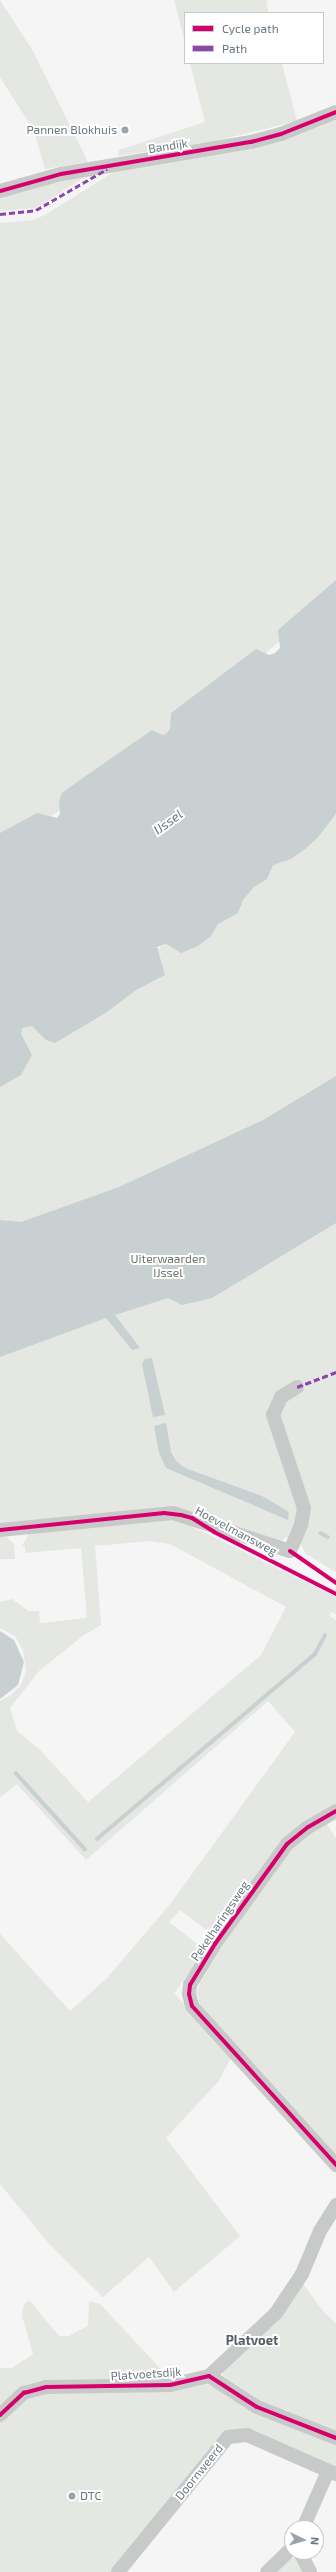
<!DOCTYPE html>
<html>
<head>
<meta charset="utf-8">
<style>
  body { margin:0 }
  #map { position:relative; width:336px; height:2572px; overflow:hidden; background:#f5f5f5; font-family:"Exo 2",sans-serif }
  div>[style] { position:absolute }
  .green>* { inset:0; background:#e4e7e2 }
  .water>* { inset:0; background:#c8d0d2 }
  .stream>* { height:3.5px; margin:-1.75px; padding:0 1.75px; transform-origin:1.75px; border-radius:1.75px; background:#c8d0d2 }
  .minor>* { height:14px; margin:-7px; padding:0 7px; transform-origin:7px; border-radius:7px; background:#c8caca }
  .quiet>* { height:3px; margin-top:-1.5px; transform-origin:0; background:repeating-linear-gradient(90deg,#8e44ad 0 6px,transparent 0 9px) }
  .cycleway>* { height:4px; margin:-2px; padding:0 2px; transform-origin:2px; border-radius:2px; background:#d6006c }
  .dots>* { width:11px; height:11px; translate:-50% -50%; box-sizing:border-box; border:2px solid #fff; border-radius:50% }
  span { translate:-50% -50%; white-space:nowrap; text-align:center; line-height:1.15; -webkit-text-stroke:4px #fff; paint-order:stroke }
  .poi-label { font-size:12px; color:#697881 }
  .right { translate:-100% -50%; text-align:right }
  .left { translate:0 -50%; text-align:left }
  .street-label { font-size:12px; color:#697881 }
  .park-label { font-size:12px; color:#6c7967 }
  .water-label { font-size:13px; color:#65787d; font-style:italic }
  .neighbourhood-label { font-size:13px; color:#566167; font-weight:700 }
  .legend { position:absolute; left:184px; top:12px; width:140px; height:52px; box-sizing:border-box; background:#fff; border:1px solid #c3c9cd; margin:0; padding:5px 7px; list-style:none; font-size:12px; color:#697881 }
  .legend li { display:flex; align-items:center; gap:8px; height:20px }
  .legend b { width:20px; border:1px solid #c3c9cd }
  .north { position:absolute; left:284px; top:2520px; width:40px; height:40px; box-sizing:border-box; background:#fff; border:1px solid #c3c9cd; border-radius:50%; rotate:95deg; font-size:11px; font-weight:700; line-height:16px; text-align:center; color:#697881 }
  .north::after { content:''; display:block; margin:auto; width:14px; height:18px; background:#9aa4aa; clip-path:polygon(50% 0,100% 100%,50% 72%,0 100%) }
</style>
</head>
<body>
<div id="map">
  <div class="green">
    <div style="clip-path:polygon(0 0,33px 51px,88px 162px,45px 169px,34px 131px,0 77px)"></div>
    <div style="clip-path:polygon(174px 0,269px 0,266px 1px,269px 13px,185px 13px,185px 42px)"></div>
    <div style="clip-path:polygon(190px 63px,282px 63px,297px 121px,216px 141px,118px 156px,119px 150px,205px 122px)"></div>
    <div style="clip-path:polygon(336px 120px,336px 594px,168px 735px,61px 810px,0 848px,0 223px,33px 220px,45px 215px,120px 168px)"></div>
    <div style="clip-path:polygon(93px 172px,36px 208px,0 211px,0 194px)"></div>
    <div style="clip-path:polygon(336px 815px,336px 1572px,306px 1554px,300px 1543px,286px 1537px,279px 1543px,186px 1512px,0 1525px,0 1040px,164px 945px)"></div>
    <div style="clip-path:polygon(evenodd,177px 1519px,336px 1597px,336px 1614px,331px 1612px,329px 1616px,336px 1620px,336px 1806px,315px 1818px,213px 1935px,180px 1910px,169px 1922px,206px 1951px,174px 1993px,232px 2056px,218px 2082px,166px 2138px,240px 2236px,174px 2292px,149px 2257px,103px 2297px,51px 2246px,0 2184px,0 1934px,70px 2011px,107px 1978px,171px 1903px,295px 1732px,268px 1701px,86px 1860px,17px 1784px,0 1798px,0 1701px,11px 1695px,21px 1685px,26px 1671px,23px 1650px,15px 1636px,0 1628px,0 1602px,12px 1599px,29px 1611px,39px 1611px,40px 1623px,87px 1618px,81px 1548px,25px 1553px,25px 1546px,22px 1546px,30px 1532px,177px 1519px,149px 1541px,170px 1544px,286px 1607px,261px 1655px,88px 1802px,40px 1750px,17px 1731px,10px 1708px,39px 1671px,84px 1635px,101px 1625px,95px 1546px,149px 1541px)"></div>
    <div style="clip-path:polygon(4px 1534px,14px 1544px,15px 1559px,0 1559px,0 1535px)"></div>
    <div style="clip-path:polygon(326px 1823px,336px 1838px,336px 2157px,200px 2004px,197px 1993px,200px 1983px,223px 1945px,287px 1851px,308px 1833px)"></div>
    <div style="clip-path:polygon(303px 2284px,323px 2311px,336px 2323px,336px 2435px,277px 2412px,223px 2376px,223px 2372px,289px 2304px)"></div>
    <div style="clip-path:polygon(28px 2301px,30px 2301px,59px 2336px,69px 2336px,88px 2326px,89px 2301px,100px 2304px,169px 2378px,49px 2380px,0 2407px,0 2368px,12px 2368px,33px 2354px,22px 2316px,24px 2304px)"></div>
    <div style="clip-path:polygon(206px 2384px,336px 2442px,336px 2471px,238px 2430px,111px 2572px,0 2572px,0 2420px,21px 2402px,60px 2389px)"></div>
    <div style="clip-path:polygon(290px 2558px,296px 2558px,305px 2572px,272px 2572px)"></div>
  </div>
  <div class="water">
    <div style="clip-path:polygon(336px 580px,336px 814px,318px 837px,305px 849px,291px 859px,273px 865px,267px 879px,254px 887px,243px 900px,238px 913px,218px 924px,211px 936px,198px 946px,181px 953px,166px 944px,157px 947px,165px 975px,136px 990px,107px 1012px,55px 1043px,46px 1040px,32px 1026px,22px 1028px,21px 1034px,32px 1055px,21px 1075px,0 1087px,0 833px,37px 813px,57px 818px,60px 814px,59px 802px,62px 793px,70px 787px,152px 730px,163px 735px,166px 734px,170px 729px,171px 713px,256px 649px,269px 655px,275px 653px,280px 648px,278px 630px)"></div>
    <div style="clip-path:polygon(336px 1076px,336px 1223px,212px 1298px,182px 1305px,168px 1298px,115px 1315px,140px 1348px,132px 1350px,106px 1318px,0 1357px,0 1220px,21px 1222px,119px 1187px,263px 1120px)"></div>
    <div style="clip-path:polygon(152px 1358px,165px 1415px,153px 1417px,142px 1364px,145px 1359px)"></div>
    <div style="clip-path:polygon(166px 1423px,171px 1452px,176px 1461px,185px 1468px,262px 1496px,286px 1510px,289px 1513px,288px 1520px,166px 1468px,159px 1453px,154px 1426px)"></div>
    <div style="clip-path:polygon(0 1631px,14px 1640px,24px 1662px,18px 1685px,0 1699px)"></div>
  </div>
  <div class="stream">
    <div style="left:321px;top:1533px;width:8px;rotate:30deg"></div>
    <div style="left:16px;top:1773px;width:103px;rotate:47.8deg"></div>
    <div style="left:97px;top:1839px;width:286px;rotate:-40.3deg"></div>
    <div style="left:315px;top:1654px;width:21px;rotate:-62deg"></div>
  </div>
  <div class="minor">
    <div style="left:0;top:191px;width:63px;rotate:-15.6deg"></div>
    <div style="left:61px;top:174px;width:193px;rotate:-9.6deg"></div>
    <div style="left:251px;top:142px;width:31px;rotate:-15deg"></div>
    <div style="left:281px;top:134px;width:59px;rotate:-21.8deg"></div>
    <div style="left:0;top:1530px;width:174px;rotate:-5.6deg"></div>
    <div style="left:173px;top:1513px;width:123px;rotate:18deg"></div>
    <div style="left:290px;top:1551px;width:28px;rotate:-67deg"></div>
    <div style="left:301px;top:1525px;width:17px;rotate:-80deg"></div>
    <div style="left:304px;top:1508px;width:98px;rotate:-108.4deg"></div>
    <div style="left:273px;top:1415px;width:20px;rotate:-66deg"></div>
    <div style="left:281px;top:1397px;width:19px;rotate:-32deg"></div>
    <div style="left:336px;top:1811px;width:32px;rotate:150deg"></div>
    <div style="left:308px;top:1827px;width:27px;rotate:141deg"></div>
    <div style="left:287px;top:1844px;width:123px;rotate:125.8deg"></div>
    <div style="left:215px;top:1944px;width:48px;rotate:121.4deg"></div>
    <div style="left:190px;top:1985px;width:9px;rotate:96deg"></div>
    <div style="left:189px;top:1994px;width:12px;rotate:76deg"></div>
    <div style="left:192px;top:2006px;width:215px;rotate:47.8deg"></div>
    <div style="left:209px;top:2376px;width:92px;rotate:-43.2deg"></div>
    <div style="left:276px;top:2313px;width:47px;rotate:-56.3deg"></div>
    <div style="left:302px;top:2274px;width:47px;rotate:-67.3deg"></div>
    <div style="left:320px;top:2231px;width:31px;rotate:-58deg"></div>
    <div style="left:0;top:2415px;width:33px;rotate:-43deg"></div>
    <div style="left:24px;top:2393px;width:23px;rotate:-15deg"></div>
    <div style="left:46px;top:2387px;width:124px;rotate:-0.9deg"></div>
    <div style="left:170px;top:2385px;width:40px;rotate:-13deg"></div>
    <div style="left:209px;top:2376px;width:57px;rotate:32.9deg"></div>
    <div style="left:257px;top:2407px;width:85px;rotate:21.4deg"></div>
    <div style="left:303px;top:2528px;width:62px;rotate:-66.3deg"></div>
    <div style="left:300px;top:2552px;width:22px;rotate:63deg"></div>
    <div style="left:118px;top:2572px;width:174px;rotate:-50.8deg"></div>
    <div style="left:228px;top:2437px;width:19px;rotate:-6deg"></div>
    <div style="left:247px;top:2435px;width:97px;rotate:23.7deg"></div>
    <div style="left:267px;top:2572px;width:35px;rotate:-44deg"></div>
  </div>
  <div class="quiet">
    <div style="left:0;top:214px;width:36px;rotate:-6deg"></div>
    <div style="left:36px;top:210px;width:82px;rotate:-30deg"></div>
    <div style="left:297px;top:1387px;width:42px;rotate:-21deg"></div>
  </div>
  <div class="cycleway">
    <div style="left:0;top:191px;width:63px;rotate:-15.6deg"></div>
    <div style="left:61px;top:174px;width:193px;rotate:-9.6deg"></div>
    <div style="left:251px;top:142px;width:31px;rotate:-15deg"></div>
    <div style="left:281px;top:134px;width:59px;rotate:-21.8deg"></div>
    <div style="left:0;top:1530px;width:165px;rotate:-5.9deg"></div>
    <div style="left:164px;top:1513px;width:17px;rotate:7deg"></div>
    <div style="left:181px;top:1515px;width:11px;rotate:15deg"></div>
    <div style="left:192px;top:1518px;width:26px;rotate:32deg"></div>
    <div style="left:214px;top:1532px;width:137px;rotate:26.9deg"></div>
    <div style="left:290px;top:1551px;width:56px;rotate:34.8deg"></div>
    <div style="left:336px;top:1811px;width:32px;rotate:150deg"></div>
    <div style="left:308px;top:1827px;width:27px;rotate:141deg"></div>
    <div style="left:287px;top:1844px;width:123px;rotate:125.8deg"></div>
    <div style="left:215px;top:1944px;width:48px;rotate:121.4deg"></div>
    <div style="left:190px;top:1985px;width:9px;rotate:96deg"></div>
    <div style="left:189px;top:1994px;width:12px;rotate:76deg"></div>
    <div style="left:192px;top:2006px;width:215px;rotate:47.8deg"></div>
    <div style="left:0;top:2415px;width:33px;rotate:-43deg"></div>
    <div style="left:24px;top:2393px;width:23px;rotate:-15deg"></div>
    <div style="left:46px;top:2387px;width:124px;rotate:-0.9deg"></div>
    <div style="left:170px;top:2385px;width:40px;rotate:-13deg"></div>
    <div style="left:209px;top:2376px;width:57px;rotate:32.9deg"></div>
    <div style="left:257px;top:2407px;width:85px;rotate:21.4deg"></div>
  </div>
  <div class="dots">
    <div style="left:125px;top:130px;background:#9aa4aa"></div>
    <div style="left:72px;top:2496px;background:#9aa4aa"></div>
  </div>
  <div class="poi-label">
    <span class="right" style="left:117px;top:130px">Pannen Blokhuis</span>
    <span class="left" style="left:80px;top:2496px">DTC</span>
  </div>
  <div class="street-label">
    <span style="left:168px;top:146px;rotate:-9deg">Bandijk</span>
    <span style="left:236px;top:1531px;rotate:28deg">Hoevelmansweg</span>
    <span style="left:220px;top:1921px;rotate:-56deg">Pekelharingsweg</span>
    <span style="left:146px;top:2374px;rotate:-4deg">Platvoetsdijk</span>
    <span style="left:199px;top:2472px;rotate:-51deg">Doornweerd</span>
  </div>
  <div class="park-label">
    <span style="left:168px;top:1266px">Uiterwaarden<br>IJssel</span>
  </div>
  <div class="water-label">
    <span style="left:168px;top:822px;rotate:-36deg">IJssel</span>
  </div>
  <div class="neighbourhood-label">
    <span style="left:252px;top:2340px">Platvoet</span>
  </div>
  <ul class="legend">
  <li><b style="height:5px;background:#d6006c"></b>Cycle path</li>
  <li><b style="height:5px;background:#8e44ad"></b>Path</li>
  </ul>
  <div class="north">N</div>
</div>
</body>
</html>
